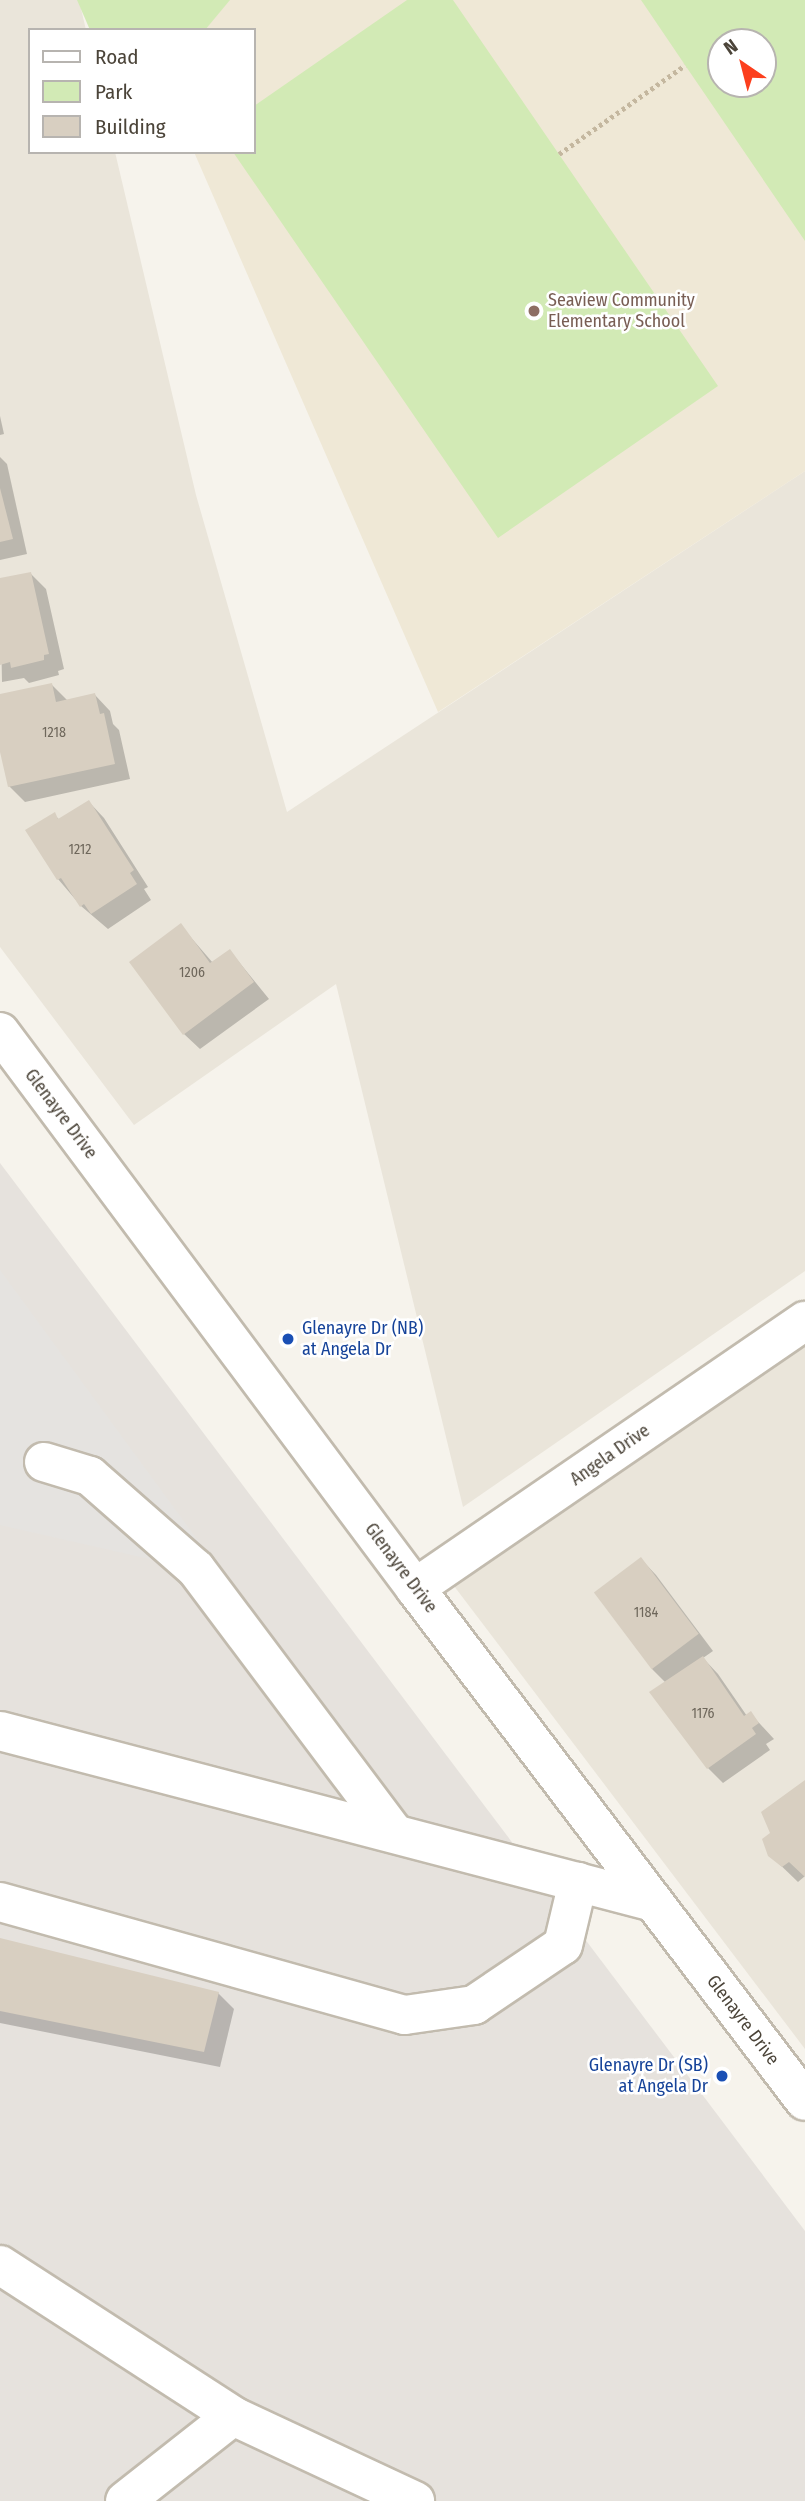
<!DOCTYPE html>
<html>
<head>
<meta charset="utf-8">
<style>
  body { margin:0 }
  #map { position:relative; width:805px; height:2501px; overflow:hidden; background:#f6f3ec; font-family:"Fira Sans Condensed",sans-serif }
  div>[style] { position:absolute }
  .residential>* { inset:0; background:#eae5da }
  .industrial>* { inset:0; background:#e6e2dd }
  .education>* { inset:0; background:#efe8d6 }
  .green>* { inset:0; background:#d2eab5 }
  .parking>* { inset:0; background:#e5e3e0 }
  .shadow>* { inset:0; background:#0003 }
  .building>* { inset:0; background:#d8cfc1; transform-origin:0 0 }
  .path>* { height:4.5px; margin-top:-2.25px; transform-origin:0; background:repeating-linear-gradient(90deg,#c4b79f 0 3.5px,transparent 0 7px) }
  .roads { filter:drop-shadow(2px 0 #c2bbae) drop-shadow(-2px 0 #c2bbae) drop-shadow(0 2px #c2bbae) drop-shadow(0 -2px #c2bbae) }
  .minor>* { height:38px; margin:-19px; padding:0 19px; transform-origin:19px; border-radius:19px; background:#fff }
  .dots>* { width:19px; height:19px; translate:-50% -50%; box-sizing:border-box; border:4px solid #fff; border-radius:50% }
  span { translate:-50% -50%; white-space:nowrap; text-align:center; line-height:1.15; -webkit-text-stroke:5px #fff; paint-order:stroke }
  .number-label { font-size:14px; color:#6e675b }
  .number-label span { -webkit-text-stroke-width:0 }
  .education-label { font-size:18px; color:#785e54 }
  .left { translate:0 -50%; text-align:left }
  .street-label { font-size:18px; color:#4b4439 }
  .transit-label { font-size:18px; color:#164399 }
  .right { translate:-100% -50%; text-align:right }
  .legend { position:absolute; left:28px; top:28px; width:228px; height:126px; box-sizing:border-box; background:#fff; border:2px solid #b7b4b0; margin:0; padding:9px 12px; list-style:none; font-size:21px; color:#4b4439 }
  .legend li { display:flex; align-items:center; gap:14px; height:35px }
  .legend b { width:35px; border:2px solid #b7b4b0 }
  .north { position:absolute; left:707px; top:28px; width:70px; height:70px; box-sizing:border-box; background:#fff; border:2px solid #b7b4b0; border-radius:50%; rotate:325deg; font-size:19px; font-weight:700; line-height:28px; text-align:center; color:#4b4439 }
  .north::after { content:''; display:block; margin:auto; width:24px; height:32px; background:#fc3f1d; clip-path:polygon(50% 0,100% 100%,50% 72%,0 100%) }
</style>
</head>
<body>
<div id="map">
  <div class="residential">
    <div style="clip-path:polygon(0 0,79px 0,86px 30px,30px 30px,30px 152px,115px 152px,196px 495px,287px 812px,805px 471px,805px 1271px,463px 1507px,336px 984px,134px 1125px,0 947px)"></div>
    <div style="clip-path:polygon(805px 1345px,805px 2049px,454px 1586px)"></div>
  </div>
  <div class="industrial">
    <div style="clip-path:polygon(0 1163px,805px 2231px,805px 2501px,0 2501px)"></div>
  </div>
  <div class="education">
    <div style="clip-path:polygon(evenodd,128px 0,805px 0,805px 471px,438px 712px,194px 152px,254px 152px,254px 30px,141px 30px,128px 0,721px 42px,763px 42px,763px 84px,721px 84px,721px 42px)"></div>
  </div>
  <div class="green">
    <div style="clip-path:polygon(77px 0,230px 0,205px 30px,90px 30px)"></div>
    <div style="clip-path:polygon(407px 0,453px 0,718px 386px,498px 538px,233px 152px,254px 152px,254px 106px)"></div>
    <div style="clip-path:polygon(evenodd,641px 0,805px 0,805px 241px,685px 65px,641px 0,763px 42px,763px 84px,721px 84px,721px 42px,763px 42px)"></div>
  </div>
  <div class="parking">
    <div style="clip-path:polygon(0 1270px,224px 1576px,0 1525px)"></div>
  </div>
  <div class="shadow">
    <div style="clip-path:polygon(0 416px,4px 434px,0 435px)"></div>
    <div style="clip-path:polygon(0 457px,7px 464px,27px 554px,0 560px)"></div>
    <div style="clip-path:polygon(31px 574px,46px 589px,64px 669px,58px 671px,59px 675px,29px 683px,24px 678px,2px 682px,0 580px)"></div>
    <div style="clip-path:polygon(52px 685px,68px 701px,95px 695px,110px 711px,113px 724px,119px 730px,130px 779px,25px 802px,9px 786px,0 743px,0 696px)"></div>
    <div style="clip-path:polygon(89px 802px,104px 818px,148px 887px,144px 889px,151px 900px,108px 929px,81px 906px,58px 879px,54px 815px,60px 820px)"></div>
    <div style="clip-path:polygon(181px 926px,213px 963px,230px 951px,269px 999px,200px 1049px,184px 1034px)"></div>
    <div style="clip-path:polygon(641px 1559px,656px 1575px,713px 1651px,703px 1658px,718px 1674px,747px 1716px,751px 1714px,774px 1739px,766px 1744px,770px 1750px,723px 1783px,708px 1768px,666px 1683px,652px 1669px)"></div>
    <div style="clip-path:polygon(805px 1782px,805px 1876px,798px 1882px,770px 1855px,772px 1833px)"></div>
    <div style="clip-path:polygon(0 1940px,218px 1993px,234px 2009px,220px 2067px,0 2023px)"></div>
  </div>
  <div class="building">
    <div style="clip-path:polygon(0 488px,13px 539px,0 542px)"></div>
    <div style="clip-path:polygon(31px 572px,49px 654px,44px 655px,44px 660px,11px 668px,10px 662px,0 665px,0 578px)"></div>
    <div style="clip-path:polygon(52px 683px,56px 702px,95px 693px,100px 714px,104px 713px,115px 764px,8px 787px,0 752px,0 694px)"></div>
    <div style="clip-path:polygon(89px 800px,134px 870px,130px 873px,137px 884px,91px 914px,84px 904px,80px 907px,61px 878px,57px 880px,25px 830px,55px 812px,58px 819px)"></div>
    <div style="clip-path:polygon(181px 923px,210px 963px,230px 949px,254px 982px,183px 1035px,129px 962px)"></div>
    <div style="left:641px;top:1557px;width:96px;height:59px;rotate:53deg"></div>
    <div style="clip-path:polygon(703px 1656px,744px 1716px,751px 1711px,759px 1723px,752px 1728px,756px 1734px,707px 1769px,649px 1692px)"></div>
    <div style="clip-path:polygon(805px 1780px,805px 1877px,789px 1862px,782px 1867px,768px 1856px,762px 1839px,770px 1833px,761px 1812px)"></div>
    <div style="clip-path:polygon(0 1938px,219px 1992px,204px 2052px,0 2011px)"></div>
  </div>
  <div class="path">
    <div style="left:559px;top:154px;width:154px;rotate:-35.2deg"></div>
  </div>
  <div class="roads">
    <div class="minor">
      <div style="left:0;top:1032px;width:694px;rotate:53.26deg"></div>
      <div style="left:415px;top:1588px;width:644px;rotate:52.76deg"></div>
      <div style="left:44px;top:1462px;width:48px;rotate:16.9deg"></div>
      <div style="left:90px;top:1476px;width:141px;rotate:41.3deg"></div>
      <div style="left:196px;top:1569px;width:330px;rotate:53.1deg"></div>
      <div style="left:415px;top:1588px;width:473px;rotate:-34.4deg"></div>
      <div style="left:0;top:1731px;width:675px;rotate:14.67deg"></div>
      <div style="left:0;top:1902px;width:420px;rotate:15.6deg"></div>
      <div style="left:405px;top:2015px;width:70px;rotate:-8.2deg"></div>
      <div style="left:474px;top:2005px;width:107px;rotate:-34deg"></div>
      <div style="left:563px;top:1945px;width:65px;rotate:-76.6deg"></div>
      <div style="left:0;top:2265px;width:278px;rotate:32.9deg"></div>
      <div style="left:233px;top:2416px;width:201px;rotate:25deg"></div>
      <div style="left:125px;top:2501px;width:137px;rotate:-38.2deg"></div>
    </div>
  </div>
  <div class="dots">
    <div style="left:534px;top:311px;background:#8d6e63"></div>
    <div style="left:288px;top:1339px;background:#1a4fb4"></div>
    <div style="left:722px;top:2076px;background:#1a4fb4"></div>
  </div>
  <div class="number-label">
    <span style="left:54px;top:733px">1218</span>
    <span style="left:80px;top:850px">1212</span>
    <span style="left:192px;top:973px">1206</span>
    <span style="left:646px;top:1613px">1184</span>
    <span style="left:703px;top:1714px">1176</span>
  </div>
  <div class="education-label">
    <span class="left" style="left:548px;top:311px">Seaview Community<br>Elementary School</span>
  </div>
  <div class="street-label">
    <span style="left:61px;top:1114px;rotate:53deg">Glenayre Drive</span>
    <span style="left:610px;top:1455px;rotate:-35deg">Angela Drive</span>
    <span style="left:401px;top:1568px;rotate:53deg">Glenayre Drive</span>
    <span style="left:743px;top:2020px;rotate:53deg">Glenayre Drive</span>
  </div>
  <div class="transit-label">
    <span class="left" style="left:302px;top:1339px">Glenayre Dr (NB)<br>at Angela Dr</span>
    <span class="right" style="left:708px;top:2076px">Glenayre Dr (SB)<br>at Angela Dr</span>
  </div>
  <ul class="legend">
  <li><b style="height:9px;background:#fff"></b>Road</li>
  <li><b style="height:19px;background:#d2eab5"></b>Park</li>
  <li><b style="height:19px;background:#d8cfc1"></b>Building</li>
  </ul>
  <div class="north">N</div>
</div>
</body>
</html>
